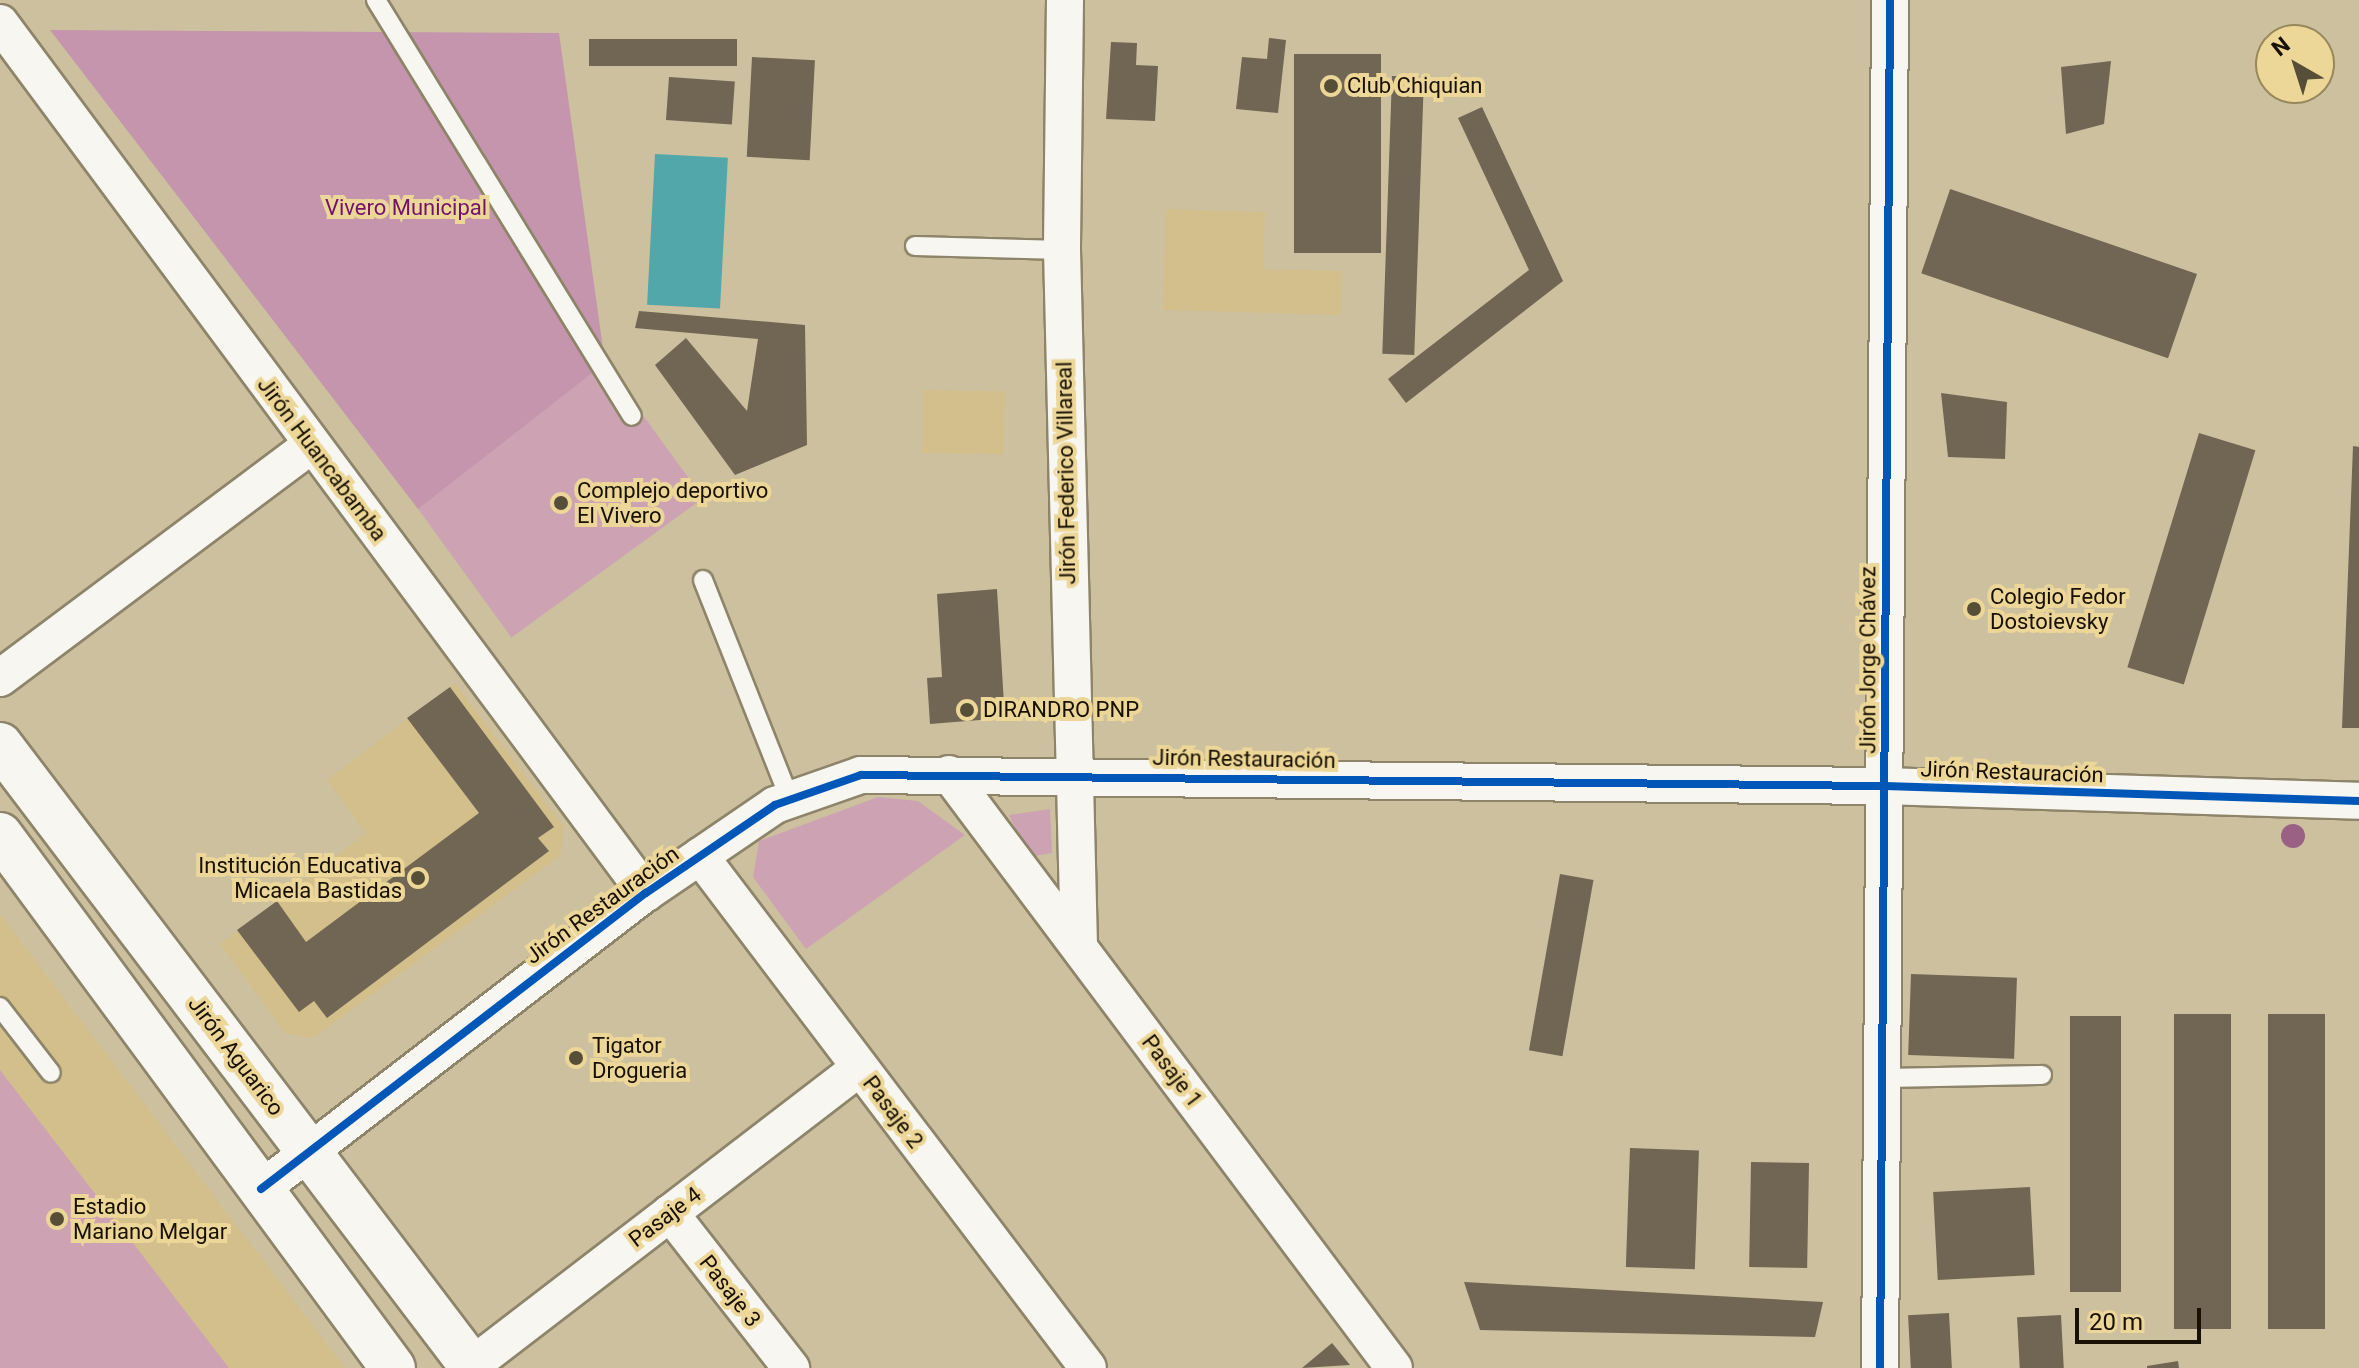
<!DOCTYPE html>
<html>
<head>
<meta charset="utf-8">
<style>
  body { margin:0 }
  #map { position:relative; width:2359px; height:1368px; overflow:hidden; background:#ccc09f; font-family:Roboto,sans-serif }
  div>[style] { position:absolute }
  .built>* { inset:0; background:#d3bf8b; transform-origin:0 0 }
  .green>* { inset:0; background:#cda3b4; transform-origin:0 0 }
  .forest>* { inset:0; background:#c495ac }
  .water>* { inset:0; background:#52a7aa; transform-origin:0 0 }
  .building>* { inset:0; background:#706653; transform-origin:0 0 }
  .roads { filter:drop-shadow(2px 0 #8d846a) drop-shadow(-2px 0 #8d846a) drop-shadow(0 2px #8d846a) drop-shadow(0 -2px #8d846a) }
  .service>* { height:18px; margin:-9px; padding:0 9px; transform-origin:9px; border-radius:9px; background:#f7f6f1 }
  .minor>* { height:36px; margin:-18px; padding:0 18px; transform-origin:18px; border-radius:18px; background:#f7f6f1 }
  .secondary>* { height:44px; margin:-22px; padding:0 22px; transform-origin:22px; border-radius:22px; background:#f7f6f1 }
  .cycleway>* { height:8px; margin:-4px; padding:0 4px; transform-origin:4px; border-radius:4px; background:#0057b8 }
  .trees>* { width:24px; height:24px; margin:-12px; border-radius:50%; background:#9a6184 }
  .dots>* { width:22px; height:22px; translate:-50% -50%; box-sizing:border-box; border:4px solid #ecd698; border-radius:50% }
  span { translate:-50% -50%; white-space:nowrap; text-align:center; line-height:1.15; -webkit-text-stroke:8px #ecd698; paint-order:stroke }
  .poi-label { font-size:22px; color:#181000 }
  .left { translate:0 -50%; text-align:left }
  .right { translate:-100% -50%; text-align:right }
  .park-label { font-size:22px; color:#72136d }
  .street-label { font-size:22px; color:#181000 }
  .north { position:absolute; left:2255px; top:24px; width:80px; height:80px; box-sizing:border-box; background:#ecd698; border:2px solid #97875b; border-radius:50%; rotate:321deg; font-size:22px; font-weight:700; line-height:32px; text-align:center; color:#181000 }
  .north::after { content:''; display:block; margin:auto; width:28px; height:36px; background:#574e38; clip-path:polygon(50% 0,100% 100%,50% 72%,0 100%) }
  .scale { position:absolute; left:2075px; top:1308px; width:126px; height:36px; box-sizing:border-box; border:4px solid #181000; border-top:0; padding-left:10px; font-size:24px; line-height:28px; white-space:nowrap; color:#181000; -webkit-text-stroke:6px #ecd698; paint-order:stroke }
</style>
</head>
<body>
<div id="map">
  <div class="built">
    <div style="clip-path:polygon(1166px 209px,1265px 212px,1263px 269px,1342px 271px,1341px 315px,1163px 310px)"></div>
    <div style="left:923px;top:390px;width:82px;height:63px;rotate:1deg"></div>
    <div style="clip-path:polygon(455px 683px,564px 827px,560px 856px,313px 1038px,285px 1033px,220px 944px,366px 833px,327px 780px)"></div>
    <div style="clip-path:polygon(0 914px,345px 1368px,0 1368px)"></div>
  </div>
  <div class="green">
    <div style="left:605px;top:363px;width:167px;height:237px;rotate:54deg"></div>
    <div style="clip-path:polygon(878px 797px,918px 801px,965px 835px,806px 949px,753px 877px,759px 841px)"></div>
    <div style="clip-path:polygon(1050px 809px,1052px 853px,1029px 857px,1009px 815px)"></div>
    <div style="clip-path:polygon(0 1070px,229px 1368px,0 1368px)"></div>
  </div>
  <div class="forest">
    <div style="clip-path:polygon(50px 30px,559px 33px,605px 363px,418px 509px)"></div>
  </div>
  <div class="water">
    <div style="left:655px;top:154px;width:73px;height:151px;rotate:3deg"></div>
  </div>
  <div class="building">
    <div style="clip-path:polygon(1269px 38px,1286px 40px,1278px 113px,1236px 109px,1242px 57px,1267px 59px)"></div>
    <div style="left:737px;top:39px;width:27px;height:148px;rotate:90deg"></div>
    <div style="clip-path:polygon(1111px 42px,1137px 43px,1136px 65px,1158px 66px,1155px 121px,1106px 119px)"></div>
    <div style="left:1294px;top:54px;width:87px;height:199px"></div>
    <div style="left:752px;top:57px;width:63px;height:100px;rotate:3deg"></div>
    <div style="clip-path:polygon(2111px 61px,2104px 124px,2066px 134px,2061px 67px)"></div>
    <div style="left:1392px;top:76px;width:32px;height:278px;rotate:2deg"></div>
    <div style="left:669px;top:77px;width:66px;height:43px;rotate:4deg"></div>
    <div style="clip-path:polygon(1482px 107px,1563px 281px,1406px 403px,1388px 379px,1529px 270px,1458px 118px)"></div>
    <div style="left:2197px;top:274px;width:89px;height:261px;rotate:109deg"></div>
    <div style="clip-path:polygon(639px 311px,805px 325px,807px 445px,735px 475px,655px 365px,686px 338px,747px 411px,758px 339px,635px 328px)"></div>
    <div style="clip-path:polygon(1941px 393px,2007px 402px,2005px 459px,1948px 457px)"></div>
    <div style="left:2199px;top:433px;width:59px;height:245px;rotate:17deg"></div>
    <div style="clip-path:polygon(2353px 446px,2359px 447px,2359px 728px,2342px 728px)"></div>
    <div style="clip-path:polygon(997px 589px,1004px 704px,991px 705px,992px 719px,930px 724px,927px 678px,942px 677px,937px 594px)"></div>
    <div style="clip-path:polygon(450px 687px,554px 827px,538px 838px,549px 851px,327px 1018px,314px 1001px,299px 1012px,237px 930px,277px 901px,306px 942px,479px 813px,407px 718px)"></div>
    <div style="left:1560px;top:874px;width:34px;height:179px;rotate:10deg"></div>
    <div style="left:1911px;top:974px;width:106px;height:81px;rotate:2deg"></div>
    <div style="left:2231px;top:1014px;width:315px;height:57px;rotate:90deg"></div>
    <div style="left:2325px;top:1014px;width:315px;height:57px;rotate:90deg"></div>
    <div style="left:2070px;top:1016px;width:51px;height:276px"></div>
    <div style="left:1630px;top:1148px;width:69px;height:119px;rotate:2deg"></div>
    <div style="left:1751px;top:1162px;width:58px;height:105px;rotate:1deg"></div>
    <div style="left:2030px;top:1187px;width:88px;height:97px;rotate:87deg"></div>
    <div style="clip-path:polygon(1464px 1282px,1823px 1302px,1815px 1337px,1480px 1330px)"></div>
    <div style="left:1949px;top:1313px;width:55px;height:41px;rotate:87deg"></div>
    <div style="left:2061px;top:1315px;width:53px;height:44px;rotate:87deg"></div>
    <div style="clip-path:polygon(1332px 1343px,1350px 1365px,1302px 1368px)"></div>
    <div style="clip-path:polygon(2178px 1361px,2179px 1368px,2147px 1368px,2147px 1366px)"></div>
  </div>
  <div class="roads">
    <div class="service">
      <div style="left:376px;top:0;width:488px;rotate:58.4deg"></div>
      <div style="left:915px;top:246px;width:147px;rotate:1.6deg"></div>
      <div style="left:703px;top:580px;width:237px;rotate:68.4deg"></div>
      <div style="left:0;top:1007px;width:83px;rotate:52.3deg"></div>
      <div style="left:1883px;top:1078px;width:159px;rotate:-1.1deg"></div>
    </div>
    <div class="minor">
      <div style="left:1065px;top:0;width:250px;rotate:90.7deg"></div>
      <div style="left:1062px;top:250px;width:696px;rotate:88.6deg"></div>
      <div style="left:0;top:23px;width:1084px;rotate:53.41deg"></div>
      <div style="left:0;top:678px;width:389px;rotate:-36.8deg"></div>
      <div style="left:949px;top:774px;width:742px;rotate:53.16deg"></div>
      <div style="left:700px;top:856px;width:642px;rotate:52.84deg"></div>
      <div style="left:261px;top:1189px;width:486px;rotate:-37.6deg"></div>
      <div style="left:646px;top:893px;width:156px;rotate:-34.3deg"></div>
      <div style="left:775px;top:805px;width:91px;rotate:-19.2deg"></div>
      <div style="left:861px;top:775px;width:1024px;rotate:0.62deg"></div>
      <div style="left:1885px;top:786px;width:474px;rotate:1.8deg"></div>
      <div style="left:670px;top:1213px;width:197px;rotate:52deg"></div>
      <div style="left:471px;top:1366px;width:489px;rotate:-37.5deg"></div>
      <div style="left:1880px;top:1368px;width:1368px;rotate:-89.58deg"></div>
    </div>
    <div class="secondary">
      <div style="left:0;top:745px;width:782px;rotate:52.79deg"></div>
      <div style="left:0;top:835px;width:662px;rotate:53.6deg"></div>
    </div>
  </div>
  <div class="cycleway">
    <div style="left:261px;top:1189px;width:486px;rotate:-37.6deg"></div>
    <div style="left:646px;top:893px;width:156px;rotate:-34.3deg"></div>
    <div style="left:775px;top:805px;width:91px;rotate:-19.2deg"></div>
    <div style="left:861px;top:775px;width:1024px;rotate:0.62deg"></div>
    <div style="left:1885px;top:786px;width:474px;rotate:1.8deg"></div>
    <div style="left:1880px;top:1368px;width:1368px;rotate:-89.58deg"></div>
  </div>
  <div class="trees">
    <div style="left:2293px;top:836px"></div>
  </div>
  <div class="dots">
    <div style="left:1331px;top:86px;background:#574e38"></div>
    <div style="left:561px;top:503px;background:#574e38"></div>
    <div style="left:1974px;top:609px;background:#574e38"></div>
    <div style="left:967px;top:710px;background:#574e38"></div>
    <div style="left:418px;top:878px;background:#574e38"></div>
    <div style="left:576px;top:1058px;background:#574e38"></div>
    <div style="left:57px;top:1219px;background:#574e38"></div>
  </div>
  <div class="poi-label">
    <span class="left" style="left:1347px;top:86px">Club Chiquian</span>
    <span class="left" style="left:577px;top:503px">Complejo deportivo<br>El Vivero</span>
    <span class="left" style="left:1990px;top:609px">Colegio Fedor<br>Dostoievsky</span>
    <span class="left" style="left:983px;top:710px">DIRANDRO PNP</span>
    <span class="right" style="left:402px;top:878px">Institución Educativa<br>Micaela Bastidas</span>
    <span class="left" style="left:592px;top:1058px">Tigator<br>Drogueria</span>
    <span class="left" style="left:73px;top:1219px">Estadio<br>Mariano Melgar</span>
  </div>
  <div class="park-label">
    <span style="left:406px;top:208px">Vivero Municipal</span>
  </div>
  <div class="street-label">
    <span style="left:322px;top:459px;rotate:53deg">Jirón Huancabamba</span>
    <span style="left:1066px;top:473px;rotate:-91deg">Jirón Federico Villareal</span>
    <span style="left:1868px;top:660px;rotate:-90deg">Jirón Jorge Chávez</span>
    <span style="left:1244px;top:759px;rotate:1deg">Jirón Restauración</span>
    <span style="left:2012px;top:772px;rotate:2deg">Jirón Restauración</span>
    <span style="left:602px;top:905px;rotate:-36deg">Jirón Restauración</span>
    <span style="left:236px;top:1056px;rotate:53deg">Jirón Aguarico</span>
    <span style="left:1172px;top:1071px;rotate:53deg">Pasaje 1</span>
    <span style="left:893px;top:1112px;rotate:53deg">Pasaje 2</span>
    <span style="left:665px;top:1217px;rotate:-37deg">Pasaje 4</span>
    <span style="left:730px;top:1291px;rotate:52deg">Pasaje 3</span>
  </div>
  <div class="north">N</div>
  <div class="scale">20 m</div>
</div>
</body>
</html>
